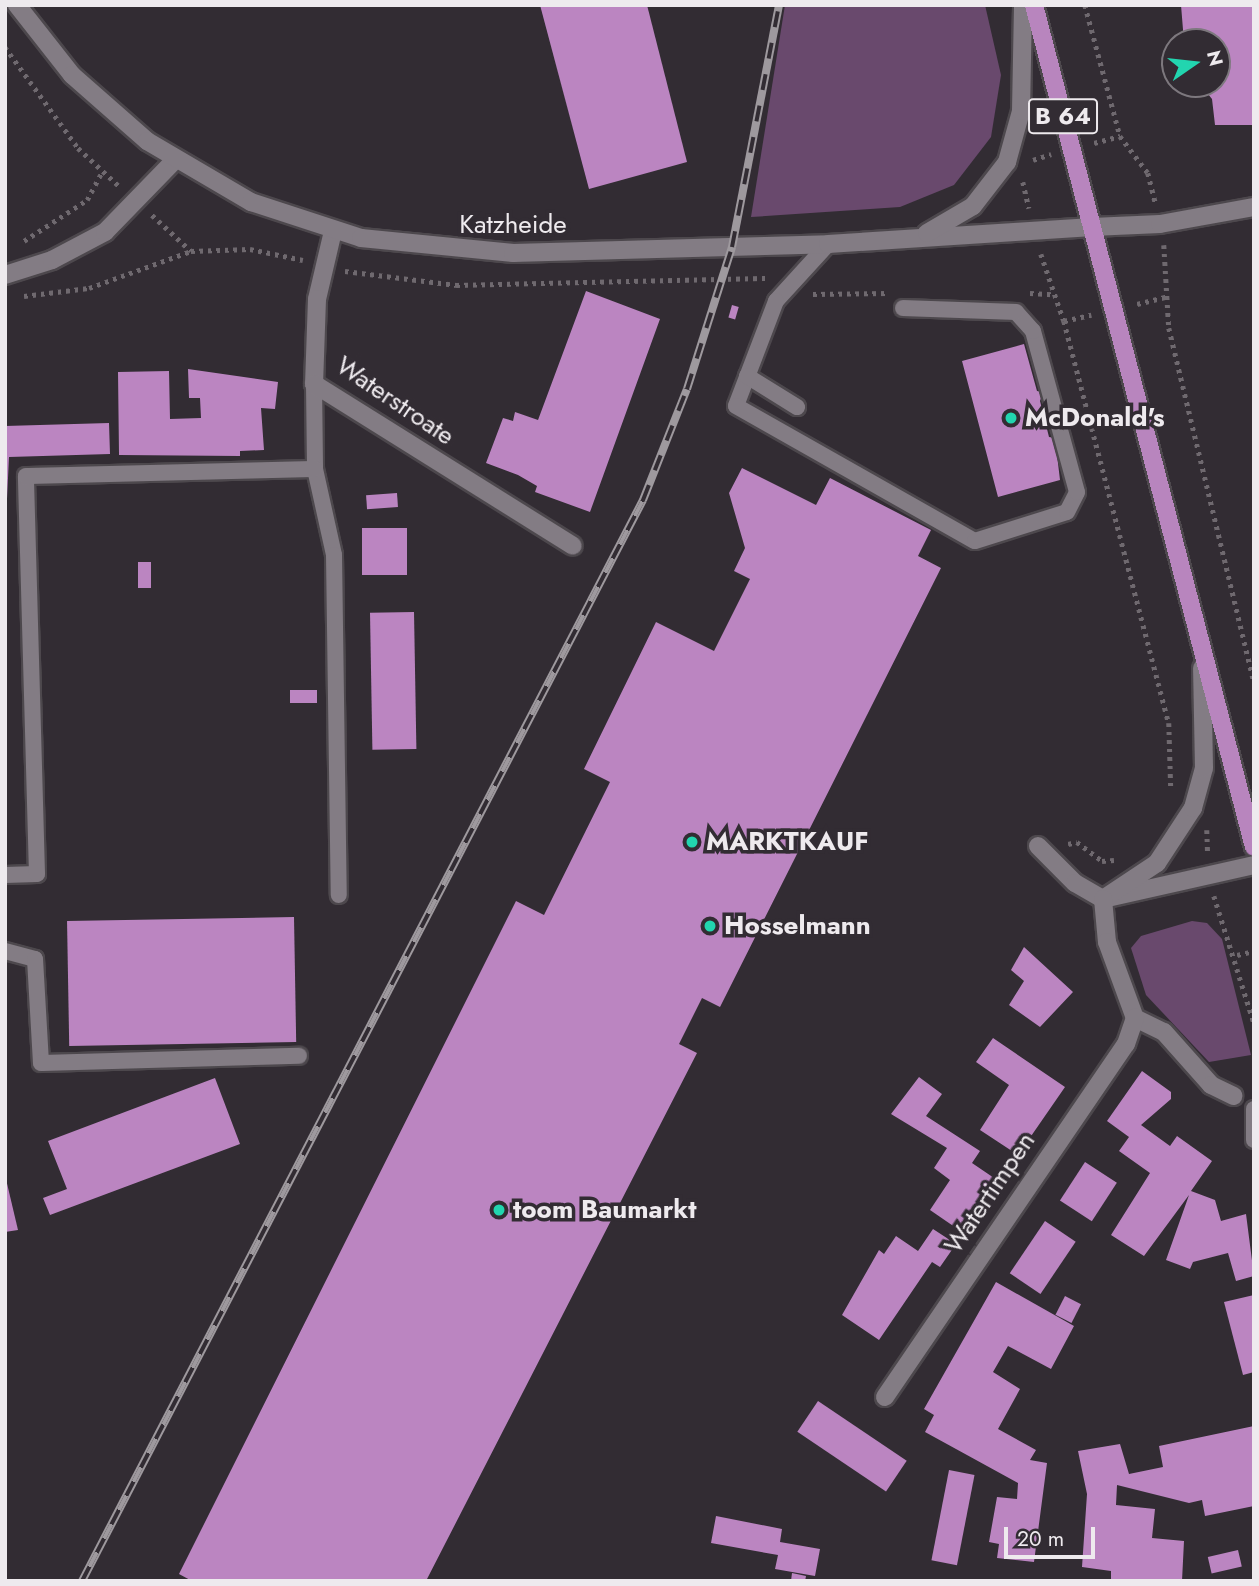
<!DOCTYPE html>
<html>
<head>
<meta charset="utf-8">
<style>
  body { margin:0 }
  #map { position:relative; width:1259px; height:1586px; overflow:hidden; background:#322c33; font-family:Jost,sans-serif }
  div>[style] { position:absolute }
  .green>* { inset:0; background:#69496d }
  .building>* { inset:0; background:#bb85c1; transform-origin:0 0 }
  .path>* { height:4.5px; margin-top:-2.25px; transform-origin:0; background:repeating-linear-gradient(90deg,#6f696f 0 3.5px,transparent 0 8.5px) }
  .roads { filter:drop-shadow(2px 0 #4d484d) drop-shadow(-2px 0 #4d484d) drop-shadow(0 2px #4d484d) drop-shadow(0 -2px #4d484d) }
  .service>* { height:16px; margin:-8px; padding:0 8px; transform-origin:8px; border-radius:8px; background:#837c84 }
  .minor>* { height:18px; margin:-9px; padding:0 9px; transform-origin:9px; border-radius:9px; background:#837c84 }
  .tertiary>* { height:18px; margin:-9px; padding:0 9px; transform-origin:9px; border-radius:9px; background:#837c84 }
  .primary>* { height:18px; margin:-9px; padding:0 9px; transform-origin:9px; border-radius:9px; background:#b885be }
  .rail>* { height:8px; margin-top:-4px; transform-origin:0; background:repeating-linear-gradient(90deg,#322c33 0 16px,#9e999e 0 32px); box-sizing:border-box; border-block:2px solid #9e999e }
  .dots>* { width:19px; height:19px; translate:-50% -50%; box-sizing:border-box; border:4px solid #322c33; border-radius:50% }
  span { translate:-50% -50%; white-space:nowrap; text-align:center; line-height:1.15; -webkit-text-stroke:7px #322c33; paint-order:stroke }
  .shield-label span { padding:2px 5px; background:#322c33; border:2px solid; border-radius:5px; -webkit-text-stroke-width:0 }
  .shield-label { font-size:24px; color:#eeeaee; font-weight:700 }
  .street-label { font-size:26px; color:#eeeaee }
  .poi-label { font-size:26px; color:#eeeaee; font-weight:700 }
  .left { translate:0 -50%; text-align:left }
  .frame { position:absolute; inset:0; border:7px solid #eeeaee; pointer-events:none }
  .north { position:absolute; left:1161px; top:28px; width:70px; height:70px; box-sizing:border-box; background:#322c33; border:2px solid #7d787e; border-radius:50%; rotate:76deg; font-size:19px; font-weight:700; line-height:28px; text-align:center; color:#eeeaee }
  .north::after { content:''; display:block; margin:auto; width:24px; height:32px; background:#22d5af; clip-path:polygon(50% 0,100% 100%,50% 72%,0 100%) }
  .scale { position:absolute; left:1004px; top:1527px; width:91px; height:32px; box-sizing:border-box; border:4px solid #eeeaee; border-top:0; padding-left:9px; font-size:21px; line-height:24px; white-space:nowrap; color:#eeeaee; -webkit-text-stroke:5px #322c33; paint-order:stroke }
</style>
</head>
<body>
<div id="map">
  <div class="green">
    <div style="clip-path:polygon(785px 5px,985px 5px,1001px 75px,991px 137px,954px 185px,900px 207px,751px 217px)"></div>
    <div style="clip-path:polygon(1192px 921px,1207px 923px,1222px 939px,1251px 1055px,1209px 1062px,1146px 995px,1131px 948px,1141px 936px)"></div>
  </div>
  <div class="building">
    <div style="clip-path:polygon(540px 5px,647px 5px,687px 162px,589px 189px)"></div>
    <div style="clip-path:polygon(1181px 5px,1254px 5px,1254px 125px,1215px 125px,1212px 99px,1200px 84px,1217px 84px,1217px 42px,1184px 42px)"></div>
    <div style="clip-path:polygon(586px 291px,660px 319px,590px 512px,535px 492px,537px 486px,518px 475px,486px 463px,503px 418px,513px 421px,515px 412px,538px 420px)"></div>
    <div style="left:732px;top:305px;width:7px;height:13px;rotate:16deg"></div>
    <div style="clip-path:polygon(1024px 344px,1037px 391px,1043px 392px,1040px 401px,1049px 437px,1055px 438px,1060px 480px,998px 497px,962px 361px)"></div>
    <div style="clip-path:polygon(188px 369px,278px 382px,275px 409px,261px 408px,264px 450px,240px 451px,240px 456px,119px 455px,118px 372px,169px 371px,170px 419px,201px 418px,200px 398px,189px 398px)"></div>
    <div style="clip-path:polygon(109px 423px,110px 454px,9px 457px,5px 541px,5px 426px)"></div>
    <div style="clip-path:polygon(742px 468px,816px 505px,830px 478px,931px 530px,918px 556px,941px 568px,720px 1007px,702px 998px,679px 1044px,697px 1053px,426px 1581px,192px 1581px,179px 1574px,516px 901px,544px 915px,610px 782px,584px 769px,656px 622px,714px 651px,750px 579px,734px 571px,745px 548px,729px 493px)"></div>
    <div style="left:397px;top:493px;width:14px;height:31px;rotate:86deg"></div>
    <div style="left:407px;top:528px;width:47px;height:45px;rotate:90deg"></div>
    <div style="left:138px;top:562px;width:13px;height:26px"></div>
    <div style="left:414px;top:612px;width:137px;height:44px;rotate:89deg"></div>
    <div style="left:317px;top:690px;width:13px;height:27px;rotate:90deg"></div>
    <div style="left:294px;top:917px;width:125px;height:227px;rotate:89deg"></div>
    <div style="clip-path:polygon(1024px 947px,1073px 992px,1040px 1027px,1009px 1005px,1024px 981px,1011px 970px)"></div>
    <div style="clip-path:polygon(993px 1038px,1065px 1087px,1018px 1155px,980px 1130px,1009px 1085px,976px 1062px)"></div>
    <div style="clip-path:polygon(1142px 1071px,1171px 1092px,1171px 1099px,1141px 1125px,1170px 1146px,1177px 1136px,1212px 1161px,1191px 1191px,1215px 1200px,1221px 1221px,1246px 1214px,1254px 1276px,1236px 1281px,1228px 1253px,1193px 1262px,1190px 1269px,1166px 1260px,1189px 1195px,1144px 1256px,1111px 1235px,1150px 1173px,1119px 1151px,1129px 1137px,1107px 1121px)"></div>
    <div style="clip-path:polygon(919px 1077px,942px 1094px,926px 1116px,980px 1151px,972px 1163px,997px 1180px,962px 1232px,930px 1210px,950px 1180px,934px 1168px,947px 1148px,891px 1114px)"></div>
    <div style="clip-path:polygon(215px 1078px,240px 1144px,50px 1215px,43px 1198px,67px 1189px,48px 1141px)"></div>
    <div style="left:1085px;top:1162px;width:38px;height:46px;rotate:33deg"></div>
    <div style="clip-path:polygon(5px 1175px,18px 1230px,5px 1232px)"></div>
    <div style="left:1045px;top:1221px;width:37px;height:63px;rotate:34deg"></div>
    <div style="clip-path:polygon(933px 1229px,956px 1244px,940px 1267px,932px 1262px,879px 1340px,842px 1315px,879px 1250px,884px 1254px,896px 1236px,918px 1251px)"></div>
    <div style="clip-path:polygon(996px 1282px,1074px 1326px,1051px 1369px,1008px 1346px,993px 1372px,1020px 1389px,998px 1429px,1036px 1450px,1030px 1460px,1047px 1463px,1034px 1562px,997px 1558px,999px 1544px,989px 1542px,997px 1497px,1017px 1499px,1018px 1483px,925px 1432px,934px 1415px,924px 1409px)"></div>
    <div style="clip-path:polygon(1254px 1295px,1254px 1372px,1243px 1375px,1224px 1302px)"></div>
    <div style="left:1065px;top:1296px;width:18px;height:21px;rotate:27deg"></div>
    <div style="left:818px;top:1401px;width:107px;height:37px;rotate:34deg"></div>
    <div style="clip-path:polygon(1254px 1426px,1254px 1506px,1205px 1516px,1202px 1500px,1189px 1503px,1117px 1485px,1116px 1505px,1155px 1509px,1152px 1538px,1184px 1541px,1182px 1581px,1111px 1581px,1111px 1571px,1082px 1567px,1087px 1494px,1078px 1451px,1120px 1444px,1129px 1474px,1163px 1467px,1159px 1446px)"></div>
    <div style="left:949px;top:1470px;width:26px;height:92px;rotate:11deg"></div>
    <div style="clip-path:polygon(716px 1516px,782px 1529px,780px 1542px,820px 1549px,815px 1576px,775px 1569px,778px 1555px,711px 1543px)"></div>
    <div style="left:1238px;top:1550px;width:17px;height:31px;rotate:77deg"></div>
    <div style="clip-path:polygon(792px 1573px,806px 1576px,805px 1581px,791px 1581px)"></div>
  </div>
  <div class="path">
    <div style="left:1085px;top:5px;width:136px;rotate:75deg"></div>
    <div style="left:1120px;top:136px;width:46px;rotate:52.9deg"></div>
    <div style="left:1148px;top:173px;width:30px;rotate:76deg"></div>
    <div style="left:5px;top:47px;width:125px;rotate:54.1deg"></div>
    <div style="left:78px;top:148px;width:56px;rotate:42.8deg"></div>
    <div style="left:1094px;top:143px;width:27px;rotate:-15deg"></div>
    <div style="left:1033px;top:160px;width:19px;rotate:-18deg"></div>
    <div style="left:1023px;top:182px;width:27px;rotate:77deg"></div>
    <div style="left:152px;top:215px;width:53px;rotate:42.7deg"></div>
    <div style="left:191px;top:251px;width:59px;rotate:-1.9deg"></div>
    <div style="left:250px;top:249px;width:54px;rotate:11.7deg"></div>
    <div style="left:24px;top:241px;width:75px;rotate:-33.1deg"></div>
    <div style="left:87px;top:200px;width:32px;rotate:-62deg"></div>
    <div style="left:1164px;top:245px;width:83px;rotate:86.6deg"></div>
    <div style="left:1169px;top:328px;width:365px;rotate:76.5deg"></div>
    <div style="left:1041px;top:254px;width:71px;rotate:71.1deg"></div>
    <div style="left:1064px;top:321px;width:415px;rotate:75.4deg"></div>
    <div style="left:1169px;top:723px;width:67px;rotate:88.3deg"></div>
    <div style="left:345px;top:271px;width:112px;rotate:7.2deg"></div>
    <div style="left:456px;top:285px;width:310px;rotate:-1.3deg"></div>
    <div style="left:1030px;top:293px;width:22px;rotate:3deg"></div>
    <div style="left:813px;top:294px;width:76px;rotate:-0.8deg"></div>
    <div style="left:24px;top:296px;width:65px;rotate:-7deg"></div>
    <div style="left:89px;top:288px;width:109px;rotate:-19.9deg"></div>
    <div style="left:1137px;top:304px;width:32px;rotate:-14deg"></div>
    <div style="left:1064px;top:321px;width:28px;rotate:-13deg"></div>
    <div style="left:1207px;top:830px;width:23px;rotate:88deg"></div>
    <div style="left:1068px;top:844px;width:9px;rotate:-13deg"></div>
    <div style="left:1077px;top:842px;width:31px;rotate:37deg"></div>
    <div style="left:1102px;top:861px;width:12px;rotate:-5deg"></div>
    <div style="left:1214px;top:896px;width:133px;rotate:72.5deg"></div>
    <div style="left:1237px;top:955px;width:17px;rotate:-13deg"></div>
  </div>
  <div class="roads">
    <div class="service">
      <div style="left:828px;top:244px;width:77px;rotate:132.4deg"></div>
      <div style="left:776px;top:301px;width:112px;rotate:110.9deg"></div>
      <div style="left:736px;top:406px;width:274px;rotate:29.5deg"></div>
      <div style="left:975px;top:541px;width:96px;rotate:-17.5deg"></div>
      <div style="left:1067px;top:512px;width:22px;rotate:-63deg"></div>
      <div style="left:1077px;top:492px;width:167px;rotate:-105.3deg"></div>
      <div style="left:1033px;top:331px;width:25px;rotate:-132deg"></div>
      <div style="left:1016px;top:312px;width:113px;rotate:-178deg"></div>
      <div style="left:747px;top:376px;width:59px;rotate:31.8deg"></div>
      <div style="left:314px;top:384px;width:85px;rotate:89.3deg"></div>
      <div style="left:315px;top:469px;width:88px;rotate:77.5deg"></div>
      <div style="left:334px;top:555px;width:340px;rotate:89.2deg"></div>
      <div style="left:5px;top:875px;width:32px;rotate:-2deg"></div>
      <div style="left:37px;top:874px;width:398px;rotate:-91.6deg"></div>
      <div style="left:26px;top:476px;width:289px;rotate:-1.4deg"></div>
      <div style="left:5px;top:951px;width:31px;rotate:15deg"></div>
      <div style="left:35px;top:959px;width:104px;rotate:86.7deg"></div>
      <div style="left:41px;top:1063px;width:258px;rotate:-1.6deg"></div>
      <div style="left:1254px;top:1109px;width:31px;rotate:90deg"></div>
    </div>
    <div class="minor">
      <div style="left:1092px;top:227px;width:68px;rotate:-2.5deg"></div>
      <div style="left:1160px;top:224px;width:96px;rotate:-10.3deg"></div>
      <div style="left:333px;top:231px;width:70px;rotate:103.2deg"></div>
      <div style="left:317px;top:299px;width:85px;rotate:92deg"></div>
      <div style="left:314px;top:384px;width:305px;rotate:32deg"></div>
      <div style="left:5px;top:275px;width:49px;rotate:-17.7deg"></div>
      <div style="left:52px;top:260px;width:60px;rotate:-27.8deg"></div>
      <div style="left:105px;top:232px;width:100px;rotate:-45.8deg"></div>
      <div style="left:1038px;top:846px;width:52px;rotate:45deg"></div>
      <div style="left:1075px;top:883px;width:32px;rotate:30deg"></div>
      <div style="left:1103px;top:899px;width:155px;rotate:-12.7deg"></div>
      <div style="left:1103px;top:899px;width:65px;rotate:-33.7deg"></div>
      <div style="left:1157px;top:863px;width:66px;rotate:-56.8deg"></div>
      <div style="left:1193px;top:808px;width:41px;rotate:-74.6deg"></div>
      <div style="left:1204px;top:768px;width:100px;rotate:-91.1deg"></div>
      <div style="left:1103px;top:899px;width:43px;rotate:84.7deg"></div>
      <div style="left:1107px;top:942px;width:81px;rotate:69.8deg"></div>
      <div style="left:1135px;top:1018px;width:32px;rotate:26deg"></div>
      <div style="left:1164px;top:1032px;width:71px;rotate:48.4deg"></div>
      <div style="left:1211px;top:1085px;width:25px;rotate:26deg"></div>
      <div style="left:885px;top:1397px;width:427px;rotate:-55.7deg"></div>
      <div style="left:1126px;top:1044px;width:28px;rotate:-71deg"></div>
    </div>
    <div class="tertiary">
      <div style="left:17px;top:5px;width:89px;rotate:51.8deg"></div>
      <div style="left:72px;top:75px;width:100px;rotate:41.3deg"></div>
      <div style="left:147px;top:141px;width:121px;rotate:30.4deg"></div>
      <div style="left:251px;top:202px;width:116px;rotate:18.1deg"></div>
      <div style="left:361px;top:238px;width:153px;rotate:5.6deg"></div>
      <div style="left:513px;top:253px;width:315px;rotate:-1.6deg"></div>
      <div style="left:828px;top:244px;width:265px;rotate:-3.7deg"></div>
      <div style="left:927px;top:233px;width:53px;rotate:-30.4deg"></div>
      <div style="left:973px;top:206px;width:56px;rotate:-52.3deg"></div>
      <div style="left:1007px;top:162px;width:53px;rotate:-74.6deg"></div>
      <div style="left:1021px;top:111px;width:106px;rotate:-88.9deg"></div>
    </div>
    <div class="primary">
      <div style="left:1034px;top:5px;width:870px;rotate:75.36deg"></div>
    </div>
  </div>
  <div class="rail">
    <div style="left:82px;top:1581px;width:1218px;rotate:-62.57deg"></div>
    <div style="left:643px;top:500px;width:119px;rotate:-68.4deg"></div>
    <div style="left:687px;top:389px;width:149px;rotate:-72.4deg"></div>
    <div style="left:732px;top:247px;width:247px;rotate:-79deg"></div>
  </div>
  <div class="dots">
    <div style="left:1011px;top:418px;background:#22d5af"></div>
    <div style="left:692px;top:842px;background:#22d5af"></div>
    <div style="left:710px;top:926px;background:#22d5af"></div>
    <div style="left:499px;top:1210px;background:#22d5af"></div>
  </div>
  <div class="shield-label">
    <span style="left:1063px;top:116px">B 64</span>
  </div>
  <div class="street-label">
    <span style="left:513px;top:225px">Katzheide</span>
    <span style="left:395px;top:401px;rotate:34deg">Waterstroate</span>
    <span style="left:990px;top:1193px;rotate:-56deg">Watertimpen</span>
  </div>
  <div class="poi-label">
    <span class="left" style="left:1025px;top:418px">McDonald's</span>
    <span class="left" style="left:706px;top:842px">MARKTKAUF</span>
    <span class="left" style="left:724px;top:926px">Hosselmann</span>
    <span class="left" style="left:513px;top:1210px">toom Baumarkt</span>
  </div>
  <div class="frame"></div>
  <div class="north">N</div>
  <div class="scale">20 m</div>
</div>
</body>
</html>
